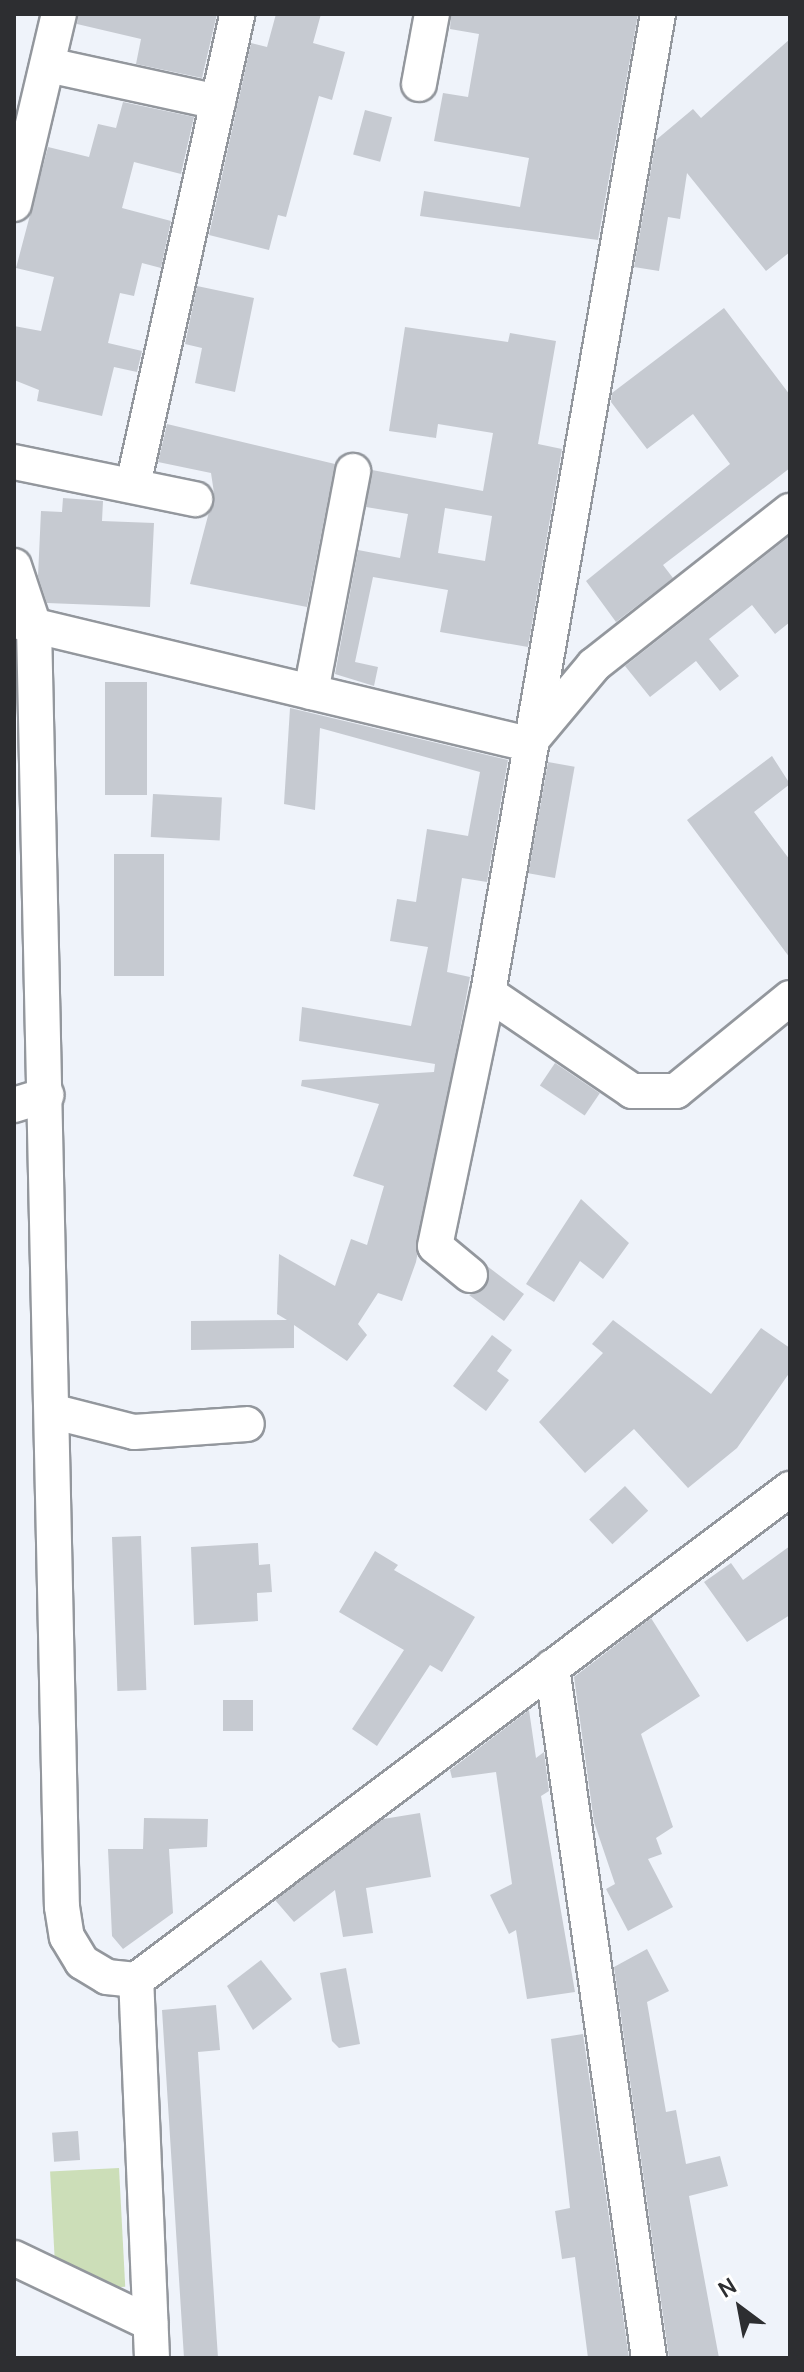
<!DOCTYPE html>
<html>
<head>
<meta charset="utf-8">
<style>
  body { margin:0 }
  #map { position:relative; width:804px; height:2372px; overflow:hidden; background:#eff3fa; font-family:Manrope,sans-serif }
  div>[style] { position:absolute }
  .green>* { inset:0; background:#ccdeb8; transform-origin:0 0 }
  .building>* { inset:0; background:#c6cad1; transform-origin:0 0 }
  .roads { filter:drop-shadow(2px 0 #93979d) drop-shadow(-2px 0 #93979d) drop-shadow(0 2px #93979d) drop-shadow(0 -2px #93979d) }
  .minor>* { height:34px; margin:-17px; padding:0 17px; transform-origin:17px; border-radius:17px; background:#fff }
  span { translate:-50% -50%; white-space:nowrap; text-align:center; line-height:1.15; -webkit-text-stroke:6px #fff; paint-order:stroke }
  .frame { position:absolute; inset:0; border:16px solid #2d2e31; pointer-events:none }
  .north { position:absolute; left:700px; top:2268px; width:80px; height:80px; -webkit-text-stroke:6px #fff; paint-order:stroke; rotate:328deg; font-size:22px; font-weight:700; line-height:32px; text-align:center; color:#2d2e31 }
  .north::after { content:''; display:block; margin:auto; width:28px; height:36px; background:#2d2e31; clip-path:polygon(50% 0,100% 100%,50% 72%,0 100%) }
</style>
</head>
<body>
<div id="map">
  <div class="green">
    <div style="left:119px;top:2168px;width:119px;height:69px;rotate:87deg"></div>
  </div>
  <div class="building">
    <div style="clip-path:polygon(78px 14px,217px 14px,202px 78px,136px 64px,141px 39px,77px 24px)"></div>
    <div style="clip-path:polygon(276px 14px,321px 14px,313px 43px,345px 52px,332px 100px,319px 96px,286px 217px,278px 215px,269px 250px,209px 235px,251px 43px,267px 47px)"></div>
    <div style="clip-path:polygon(451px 14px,638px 14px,598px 240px,420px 216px,424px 191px,520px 207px,529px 158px,434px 141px,443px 93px,468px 97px,479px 34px,450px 29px)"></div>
    <div style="clip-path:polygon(790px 39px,790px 252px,766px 271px,687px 173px,680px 219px,668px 217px,659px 271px,634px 267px,656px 140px,693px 109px,701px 118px)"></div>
    <div style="clip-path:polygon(123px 102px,194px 117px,181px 174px,134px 162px,122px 208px,171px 221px,161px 268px,142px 263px,134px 296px,120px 293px,108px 343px,142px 351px,137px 372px,114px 367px,102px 416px,37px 401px,39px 390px,14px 380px,14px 326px,41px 331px,54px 277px,16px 268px,48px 147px,89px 157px,98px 124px,116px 128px)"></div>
    <div style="left:365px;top:110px;width:28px;height:46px;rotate:15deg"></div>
    <div style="clip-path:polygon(197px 286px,254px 298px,235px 392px,195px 383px,202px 348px,185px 344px)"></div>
    <div style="clip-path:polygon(724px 308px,790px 395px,790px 468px,663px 565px,673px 578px,616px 622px,586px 581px,730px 464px,693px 414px,647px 449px,611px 402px,612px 393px)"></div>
    <div style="clip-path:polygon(evenodd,405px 327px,508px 342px,510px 333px,556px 341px,538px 444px,562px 449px,528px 647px,440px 632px,448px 590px,373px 577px,355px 662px,378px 667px,374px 686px,335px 674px,358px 550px,400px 558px,408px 514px,366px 507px,372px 470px,483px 491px,493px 433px,438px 424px,436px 438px,389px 431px,405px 327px,445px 508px,492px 516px,485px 561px,438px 553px,445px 508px)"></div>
    <div style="clip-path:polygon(167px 424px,335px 464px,307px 607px,190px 584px,214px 493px,211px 473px,158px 462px)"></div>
    <div style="clip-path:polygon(63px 498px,103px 501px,102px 521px,154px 523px,150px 607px,47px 603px,38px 576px,41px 511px,62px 512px)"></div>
    <div style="clip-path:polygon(790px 536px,790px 622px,775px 634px,752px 605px,709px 639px,739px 676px,720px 691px,696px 661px,650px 697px,625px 666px)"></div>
    <div style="left:105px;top:682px;width:42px;height:113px"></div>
    <div style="clip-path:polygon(290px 708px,508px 760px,487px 882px,462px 878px,447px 972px,470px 977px,416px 1262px,402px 1301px,378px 1293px,358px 1324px,367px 1335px,347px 1361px,294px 1325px,294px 1348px,191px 1350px,191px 1321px,287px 1320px,277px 1314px,279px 1254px,335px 1286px,351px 1239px,367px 1245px,384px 1186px,353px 1176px,379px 1104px,301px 1086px,302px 1080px,434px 1072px,435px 1064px,299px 1041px,302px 1007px,411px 1026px,428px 947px,390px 941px,397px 899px,416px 902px,427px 829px,468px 836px,480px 772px,320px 728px,315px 810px,284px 804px)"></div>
    <div style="clip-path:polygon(772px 756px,790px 784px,754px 812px,790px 860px,790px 958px,687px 820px)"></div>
    <div style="left:548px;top:762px;width:27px;height:113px;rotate:10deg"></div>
    <div style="left:153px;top:794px;width:69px;height:43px;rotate:3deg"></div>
    <div style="left:164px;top:854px;width:122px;height:50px;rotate:90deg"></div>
    <div style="left:555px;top:1063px;width:54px;height:27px;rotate:34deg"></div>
    <div style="clip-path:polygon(581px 1199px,629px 1243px,603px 1279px,580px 1261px,554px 1302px,526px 1284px)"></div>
    <div style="clip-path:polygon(487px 1266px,524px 1294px,504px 1321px,469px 1295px,486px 1287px)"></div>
    <div style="clip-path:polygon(613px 1320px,711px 1394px,761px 1328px,790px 1348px,790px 1372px,737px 1448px,688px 1488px,634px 1429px,585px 1473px,539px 1422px,603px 1353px,592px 1344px)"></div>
    <div style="clip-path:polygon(492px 1335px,512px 1350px,497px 1371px,509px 1380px,486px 1411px,453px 1386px)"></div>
    <div style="left:625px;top:1486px;width:34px;height:49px;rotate:47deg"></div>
    <div style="left:141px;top:1536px;width:154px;height:29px;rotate:88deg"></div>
    <div style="clip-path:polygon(258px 1543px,259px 1565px,270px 1564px,272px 1592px,257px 1593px,258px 1621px,194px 1625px,191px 1547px)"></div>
    <div style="clip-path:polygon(790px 1546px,790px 1615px,747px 1642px,704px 1582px,731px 1563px,743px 1580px)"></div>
    <div style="clip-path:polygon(375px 1551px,398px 1565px,394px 1570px,475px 1617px,442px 1672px,430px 1665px,377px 1746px,352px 1729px,404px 1650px,339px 1612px)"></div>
    <div style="clip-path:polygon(651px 1618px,700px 1696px,641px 1734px,673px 1827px,656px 1838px,662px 1854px,648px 1859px,673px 1907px,628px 1931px,606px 1889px,615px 1884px,594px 1822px,574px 1677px)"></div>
    <div style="left:223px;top:1700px;width:30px;height:31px"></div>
    <div style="clip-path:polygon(529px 1710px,536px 1758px,544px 1752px,549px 1791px,541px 1796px,575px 1992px,527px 1999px,516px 1930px,509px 1934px,490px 1895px,512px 1884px,496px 1772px,452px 1778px,450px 1770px)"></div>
    <div style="clip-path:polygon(420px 1813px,431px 1877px,366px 1888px,373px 1933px,343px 1937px,335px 1890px,294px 1922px,275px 1900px,383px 1819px)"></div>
    <div style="clip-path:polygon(144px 1818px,208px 1819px,207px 1847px,169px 1849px,173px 1913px,123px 1949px,112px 1936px,108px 1849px,143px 1849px)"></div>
    <div style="clip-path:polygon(647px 1949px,669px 1991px,647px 2002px,666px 2112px,676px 2110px,686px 2164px,720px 2156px,728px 2186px,689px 2196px,719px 2358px,669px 2358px,614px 1967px)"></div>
    <div style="clip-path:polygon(261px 1960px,292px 1999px,253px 2030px,227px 1986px)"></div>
    <div style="clip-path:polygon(346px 1968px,360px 2044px,339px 2048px,332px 2041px,320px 1973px)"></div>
    <div style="clip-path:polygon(216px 2005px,220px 2050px,198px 2052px,218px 2358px,184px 2358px,162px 2010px)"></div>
    <div style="clip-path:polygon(583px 2034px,629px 2358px,588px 2358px,575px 2257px,562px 2259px,555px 2211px,570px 2208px,551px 2039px)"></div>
    <div style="left:78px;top:2131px;width:29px;height:26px;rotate:86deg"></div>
  </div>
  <div class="roads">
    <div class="minor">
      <div style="left:48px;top:65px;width:174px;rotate:12.3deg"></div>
      <div style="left:419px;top:84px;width:71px;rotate:-79.5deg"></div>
      <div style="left:14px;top:204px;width:195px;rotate:-76.7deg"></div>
      <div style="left:14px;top:462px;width:185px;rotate:11.6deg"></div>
      <div style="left:133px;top:485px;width:482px;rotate:-77.5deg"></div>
      <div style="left:14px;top:566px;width:63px;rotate:71.6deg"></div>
      <div style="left:34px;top:626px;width:1281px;rotate:88.75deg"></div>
      <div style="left:62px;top:1907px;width:30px;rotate:81deg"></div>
      <div style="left:67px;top:1937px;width:29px;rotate:59deg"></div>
      <div style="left:82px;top:1962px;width:29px;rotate:31deg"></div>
      <div style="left:107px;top:1977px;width:29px;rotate:6deg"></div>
      <div style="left:15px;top:621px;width:528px;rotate:13.48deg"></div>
      <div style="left:528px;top:744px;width:103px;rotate:-50.1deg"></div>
      <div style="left:594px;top:665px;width:249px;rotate:-38.2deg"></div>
      <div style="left:311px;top:692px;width:225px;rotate:-79.2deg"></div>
      <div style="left:488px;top:993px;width:174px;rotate:34.2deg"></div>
      <div style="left:632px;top:1091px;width:44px"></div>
      <div style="left:676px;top:1091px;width:147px;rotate:-39.2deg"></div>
      <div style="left:14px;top:1105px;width:34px;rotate:-17deg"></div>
      <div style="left:470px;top:1275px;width:45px;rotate:-140.4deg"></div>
      <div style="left:435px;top:1246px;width:258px;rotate:-78.2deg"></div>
      <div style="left:488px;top:993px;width:994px;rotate:-80.15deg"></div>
      <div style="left:55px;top:1412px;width:81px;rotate:14.2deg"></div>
      <div style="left:134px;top:1432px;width:113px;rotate:-4deg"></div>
      <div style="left:552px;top:1667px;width:698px;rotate:82.01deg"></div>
      <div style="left:14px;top:2258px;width:151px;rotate:25.5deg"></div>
      <div style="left:152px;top:2358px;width:378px;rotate:-92.4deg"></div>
      <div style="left:136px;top:1980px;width:818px;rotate:-36.9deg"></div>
    </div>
  </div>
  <div class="frame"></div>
  <div class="north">N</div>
</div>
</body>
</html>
